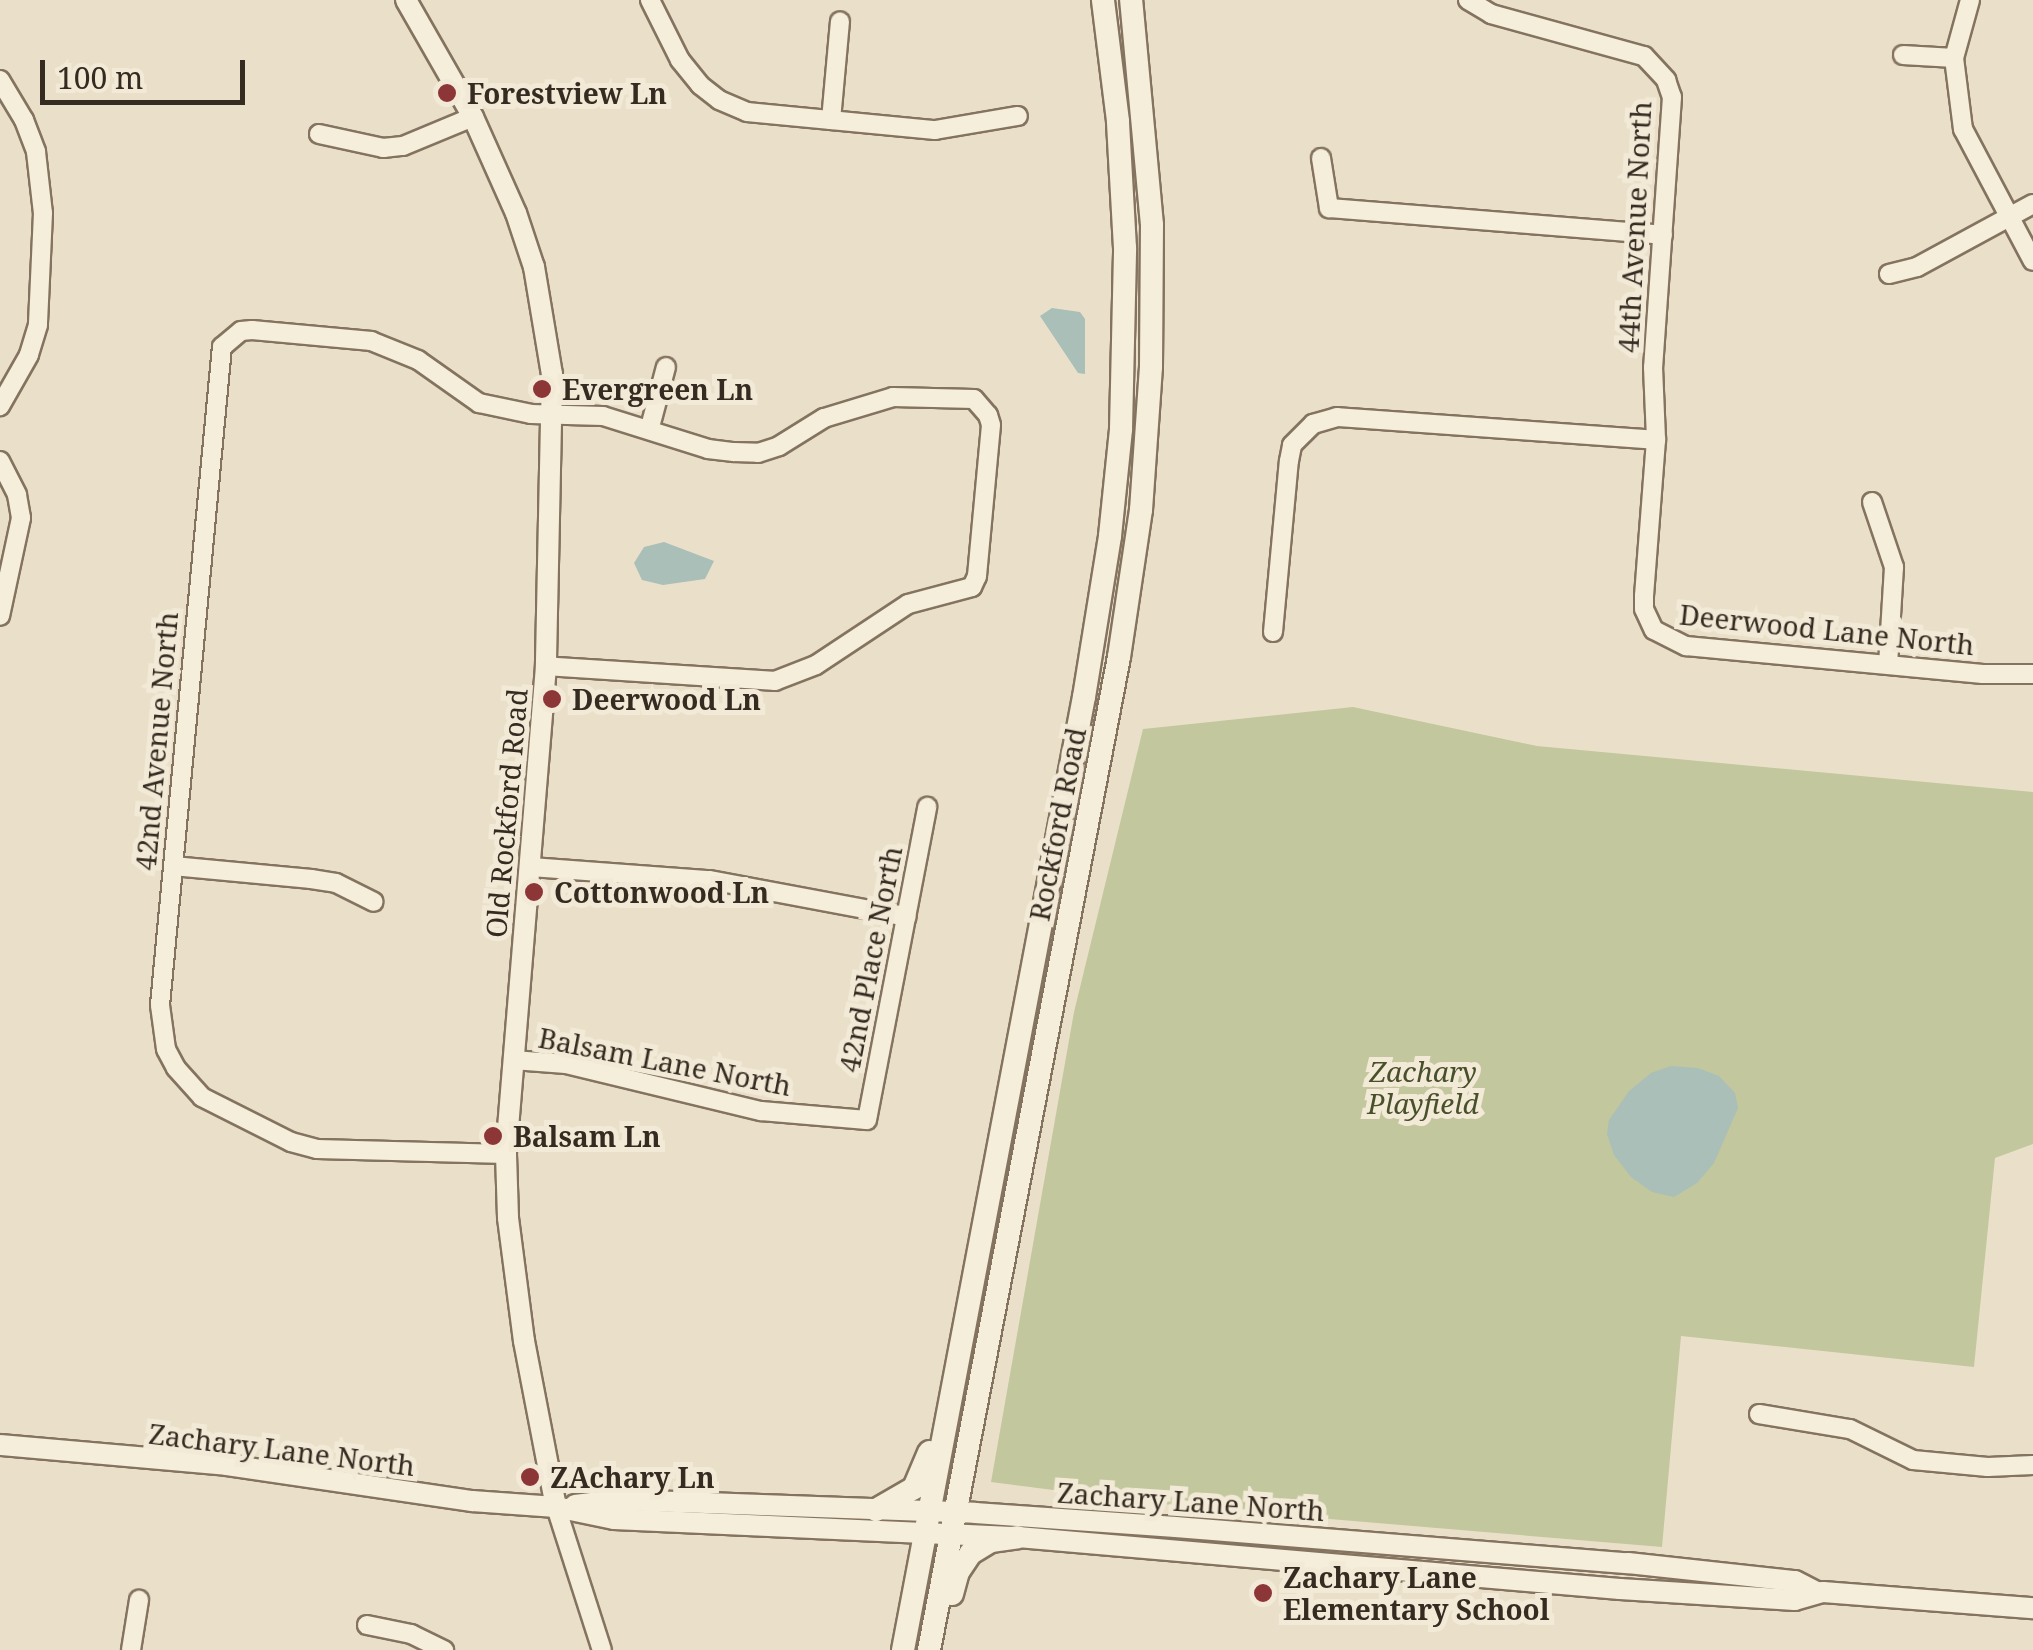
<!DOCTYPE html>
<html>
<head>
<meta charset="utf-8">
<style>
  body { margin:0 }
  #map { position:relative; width:2033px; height:1650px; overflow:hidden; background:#eae0c9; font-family:"Noto Serif",serif }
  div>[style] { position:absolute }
  .green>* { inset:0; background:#c2c79e }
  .water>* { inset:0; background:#a9bfb8 }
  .roads { filter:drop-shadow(2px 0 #84735f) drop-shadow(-2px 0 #84735f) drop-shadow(0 2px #84735f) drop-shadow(0 -2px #84735f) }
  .minor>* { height:18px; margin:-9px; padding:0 9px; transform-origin:9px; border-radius:9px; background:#f5eedb }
  .tertiary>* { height:20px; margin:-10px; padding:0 10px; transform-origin:10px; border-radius:10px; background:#f5eedb }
  .secondary>* { height:22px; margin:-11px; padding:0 11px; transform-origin:11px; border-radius:11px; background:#f5eedb }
  .dots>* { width:28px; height:28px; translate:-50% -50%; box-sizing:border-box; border:5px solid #f2ead7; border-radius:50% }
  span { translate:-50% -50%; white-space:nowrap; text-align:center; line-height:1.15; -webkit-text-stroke:10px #f2ead7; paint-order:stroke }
  .poi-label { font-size:28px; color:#362b21; font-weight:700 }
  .left { translate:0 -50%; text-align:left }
  .street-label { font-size:28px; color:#362b21 }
  .park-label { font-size:28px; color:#47502a; font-style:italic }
  .scale { position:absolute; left:40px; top:60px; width:205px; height:45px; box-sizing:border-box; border:5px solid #362b21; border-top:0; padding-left:12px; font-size:30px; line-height:35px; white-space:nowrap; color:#362b21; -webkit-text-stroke:8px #f2ead7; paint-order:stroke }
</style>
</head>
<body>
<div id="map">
  <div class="green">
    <div style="clip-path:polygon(1353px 707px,1537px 746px,2033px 792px,2033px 1144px,1995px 1158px,1974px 1367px,1681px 1336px,1662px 1547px,1187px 1507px,991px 1482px,1074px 1012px,1143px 729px)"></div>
  </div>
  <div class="water">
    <div style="clip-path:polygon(1052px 308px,1080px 312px,1085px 319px,1085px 374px,1078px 373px,1040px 316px)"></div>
    <div style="clip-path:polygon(664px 542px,714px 561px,705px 579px,663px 585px,642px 580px,634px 563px,644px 547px)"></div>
    <div style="clip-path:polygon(1671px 1066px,1698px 1068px,1719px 1076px,1735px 1093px,1738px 1108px,1714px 1163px,1697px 1183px,1674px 1197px,1652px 1192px,1631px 1177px,1614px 1155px,1607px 1134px,1609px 1120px,1629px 1091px,1651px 1073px)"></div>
  </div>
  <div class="roads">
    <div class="minor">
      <div style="left:650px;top:0;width:67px;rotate:63.4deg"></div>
      <div style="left:680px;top:60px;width:32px;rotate:51deg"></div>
      <div style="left:700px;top:85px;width:24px;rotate:38deg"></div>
      <div style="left:719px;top:100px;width:30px;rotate:23deg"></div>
      <div style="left:747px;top:112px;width:189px;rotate:5.5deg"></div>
      <div style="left:935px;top:130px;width:84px;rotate:-9.6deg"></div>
      <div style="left:1468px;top:0;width:27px;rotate:31deg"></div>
      <div style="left:1491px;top:14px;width:159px;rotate:15.4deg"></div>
      <div style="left:1644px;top:56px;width:33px;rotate:47deg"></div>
      <div style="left:1666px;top:80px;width:18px;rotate:71deg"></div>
      <div style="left:1672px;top:97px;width:271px;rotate:94deg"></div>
      <div style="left:1653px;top:367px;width:73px;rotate:87.6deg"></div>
      <div style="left:1656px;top:440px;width:156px;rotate:94.4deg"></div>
      <div style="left:1644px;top:596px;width:13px;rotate:90deg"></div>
      <div style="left:1644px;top:609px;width:23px;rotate:65deg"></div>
      <div style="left:1654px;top:630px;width:36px;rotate:27deg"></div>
      <div style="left:1686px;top:646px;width:298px;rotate:5.4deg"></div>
      <div style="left:1983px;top:674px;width:50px"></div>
      <div style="left:1970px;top:0;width:60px;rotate:105.4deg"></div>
      <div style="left:1954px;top:58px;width:72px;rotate:82.8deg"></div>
      <div style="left:1963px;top:129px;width:149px;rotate:62.1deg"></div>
      <div style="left:1903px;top:55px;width:51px;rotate:3.4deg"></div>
      <div style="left:0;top:80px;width:47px;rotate:59deg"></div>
      <div style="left:24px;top:120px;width:34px;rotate:69deg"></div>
      <div style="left:36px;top:152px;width:61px;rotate:83.5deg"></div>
      <div style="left:43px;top:213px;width:112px;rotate:92.6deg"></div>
      <div style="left:38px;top:325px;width:31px;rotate:107deg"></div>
      <div style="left:29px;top:355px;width:59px;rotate:119.6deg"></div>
      <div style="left:831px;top:120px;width:99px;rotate:-84.8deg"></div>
      <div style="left:319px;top:134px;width:66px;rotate:12.3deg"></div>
      <div style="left:383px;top:148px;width:20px;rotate:-6deg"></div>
      <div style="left:403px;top:146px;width:76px;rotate:-22.5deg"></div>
      <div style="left:1321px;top:158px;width:51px;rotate:80.9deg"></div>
      <div style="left:1329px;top:208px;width:335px;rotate:4.6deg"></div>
      <div style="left:1889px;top:274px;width:29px;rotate:-14deg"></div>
      <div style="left:1917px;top:267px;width:132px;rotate:-28.5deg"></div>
      <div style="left:650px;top:427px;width:62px;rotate:-75.1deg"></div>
      <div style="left:0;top:461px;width:38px;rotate:63deg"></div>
      <div style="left:17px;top:495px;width:23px;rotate:80deg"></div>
      <div style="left:21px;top:518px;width:100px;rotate:102.1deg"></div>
      <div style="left:1872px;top:502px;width:69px;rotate:71.3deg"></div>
      <div style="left:1894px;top:567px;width:97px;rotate:93.5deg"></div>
      <div style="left:1273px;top:632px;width:172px;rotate:-84.7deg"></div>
      <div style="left:1289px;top:461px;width:16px;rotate:-79deg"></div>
      <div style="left:1292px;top:445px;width:30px;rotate:-45deg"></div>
      <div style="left:1313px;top:424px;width:25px;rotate:-16deg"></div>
      <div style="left:1337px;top:417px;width:320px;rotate:4.1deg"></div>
      <div style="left:173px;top:866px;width:139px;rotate:5.4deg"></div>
      <div style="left:311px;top:879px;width:25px;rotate:9deg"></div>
      <div style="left:336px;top:883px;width:42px;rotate:26.6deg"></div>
      <div style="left:531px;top:867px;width:179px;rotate:4.2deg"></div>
      <div style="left:710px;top:880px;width:200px;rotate:10.6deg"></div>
      <div style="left:513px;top:1060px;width:53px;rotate:4.3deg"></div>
      <div style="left:566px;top:1064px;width:201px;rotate:13.6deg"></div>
      <div style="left:761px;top:1111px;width:106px;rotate:4.9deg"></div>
      <div style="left:867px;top:1120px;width:319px;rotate:-79.1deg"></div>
      <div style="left:506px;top:1154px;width:189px;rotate:-178.5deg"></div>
      <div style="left:317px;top:1149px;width:27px;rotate:-165deg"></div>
      <div style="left:291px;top:1142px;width:100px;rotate:-153.2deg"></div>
      <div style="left:202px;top:1097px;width:39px;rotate:-132deg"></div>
      <div style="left:176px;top:1068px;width:21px;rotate:-118deg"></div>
      <div style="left:166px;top:1049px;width:44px;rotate:-97.8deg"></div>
      <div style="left:160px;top:1005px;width:661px;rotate:-84.62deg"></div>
      <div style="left:222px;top:347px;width:25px;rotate:-40deg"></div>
      <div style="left:241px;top:331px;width:11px;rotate:-5deg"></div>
      <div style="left:252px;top:330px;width:120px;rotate:5.3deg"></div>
      <div style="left:371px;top:341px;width:51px;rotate:22deg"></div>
      <div style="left:418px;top:360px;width:75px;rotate:35.2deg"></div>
      <div style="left:479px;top:403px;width:53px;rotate:11.9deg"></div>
      <div style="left:531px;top:414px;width:72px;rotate:1.6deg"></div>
      <div style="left:603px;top:416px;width:110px;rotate:17.4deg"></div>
      <div style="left:708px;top:449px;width:26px;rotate:7deg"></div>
      <div style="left:734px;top:452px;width:24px;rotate:2deg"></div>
      <div style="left:758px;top:453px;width:22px;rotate:-18deg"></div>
      <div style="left:779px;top:446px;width:53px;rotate:-31.9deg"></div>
      <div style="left:824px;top:418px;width:72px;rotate:-16.9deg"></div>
      <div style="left:893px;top:397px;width:81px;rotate:1.4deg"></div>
      <div style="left:974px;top:399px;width:21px;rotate:49deg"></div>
      <div style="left:988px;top:415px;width:10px;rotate:73deg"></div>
      <div style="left:991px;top:425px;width:152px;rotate:95.3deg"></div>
      <div style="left:977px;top:576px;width:12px;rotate:114deg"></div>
      <div style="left:972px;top:587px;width:66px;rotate:165.1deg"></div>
      <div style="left:908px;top:604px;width:110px;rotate:146.5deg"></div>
      <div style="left:816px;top:665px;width:44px;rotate:158.7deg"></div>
      <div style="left:775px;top:681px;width:229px;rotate:-176.3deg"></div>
      <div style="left:1759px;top:1414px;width:92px;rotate:9.4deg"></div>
      <div style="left:1850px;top:1429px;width:70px;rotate:26.2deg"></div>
      <div style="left:1913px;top:1460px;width:75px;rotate:5.3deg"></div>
      <div style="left:1988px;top:1467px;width:45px;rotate:-2.5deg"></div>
      <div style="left:556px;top:1507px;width:150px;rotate:72.2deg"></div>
      <div style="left:367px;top:1625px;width:45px;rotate:11.6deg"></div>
      <div style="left:411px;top:1634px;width:37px;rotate:26deg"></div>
      <div style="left:131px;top:1650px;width:51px;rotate:-80.9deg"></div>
    </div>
    <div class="tertiary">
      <div style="left:406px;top:0;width:135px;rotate:60.2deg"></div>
      <div style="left:473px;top:117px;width:105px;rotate:65.9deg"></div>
      <div style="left:516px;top:213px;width:57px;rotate:71.6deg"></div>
      <div style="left:534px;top:267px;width:109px;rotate:80.5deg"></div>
      <div style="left:552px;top:374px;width:292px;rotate:91.2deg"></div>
      <div style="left:546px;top:666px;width:490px;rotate:94.7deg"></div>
      <div style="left:506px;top:1154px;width:64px;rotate:88.2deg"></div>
      <div style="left:508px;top:1218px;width:124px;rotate:82.6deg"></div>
      <div style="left:524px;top:1341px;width:169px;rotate:79.1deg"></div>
      <div style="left:0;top:1445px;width:228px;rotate:5deg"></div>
      <div style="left:227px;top:1465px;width:248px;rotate:8.4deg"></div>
      <div style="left:472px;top:1501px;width:84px;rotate:4.1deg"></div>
      <div style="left:556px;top:1507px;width:59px;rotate:11.7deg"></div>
      <div style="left:614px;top:1519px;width:404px;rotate:2.6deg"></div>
      <div style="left:1018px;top:1537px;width:604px;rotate:4.94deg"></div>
      <div style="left:1620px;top:1589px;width:175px;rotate:3.6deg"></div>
      <div style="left:1795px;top:1600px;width:29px;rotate:-16deg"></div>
      <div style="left:1823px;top:1592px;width:211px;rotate:4.4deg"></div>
      <div style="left:575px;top:1505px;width:40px;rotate:-7.1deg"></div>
      <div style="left:615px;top:1500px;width:92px;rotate:1.9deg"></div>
      <div style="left:707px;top:1503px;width:268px;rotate:2.1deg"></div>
      <div style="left:975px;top:1513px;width:201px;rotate:4deg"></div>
      <div style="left:1176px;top:1527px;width:453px;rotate:4.6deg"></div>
      <div style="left:1628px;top:1563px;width:168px;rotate:6.2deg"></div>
      <div style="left:1795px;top:1581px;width:25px;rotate:27deg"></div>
    </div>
    <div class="secondary">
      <div style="left:876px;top:1510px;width:44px;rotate:-30.1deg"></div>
      <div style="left:914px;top:1488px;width:39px;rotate:-67deg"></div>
      <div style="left:952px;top:1594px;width:23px;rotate:-75deg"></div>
      <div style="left:958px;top:1572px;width:23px;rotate:-56deg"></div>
      <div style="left:971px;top:1553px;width:23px;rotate:-31deg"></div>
      <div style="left:991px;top:1541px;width:27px;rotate:-8deg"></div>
      <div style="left:903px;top:1650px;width:970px;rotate:-79.25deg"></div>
      <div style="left:1084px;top:697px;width:163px;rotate:-80.8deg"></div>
      <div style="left:1110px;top:536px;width:108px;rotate:-84.1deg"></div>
      <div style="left:1121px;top:429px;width:181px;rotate:-88.7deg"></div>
      <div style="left:1125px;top:248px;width:127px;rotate:-93.2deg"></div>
      <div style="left:1118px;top:121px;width:122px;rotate:-97.1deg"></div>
      <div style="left:929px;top:1650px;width:1011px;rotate:-79.17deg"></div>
      <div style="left:1119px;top:657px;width:149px;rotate:-81.5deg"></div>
      <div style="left:1141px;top:510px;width:143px;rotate:-86deg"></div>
      <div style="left:1151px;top:367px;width:142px;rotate:-89.6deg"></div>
      <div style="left:1152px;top:225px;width:226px;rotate:-95.3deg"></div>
    </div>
  </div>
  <div class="dots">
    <div style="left:447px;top:93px;background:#8d3637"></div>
    <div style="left:542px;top:389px;background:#8d3637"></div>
    <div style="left:552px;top:699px;background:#8d3637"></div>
    <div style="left:534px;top:892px;background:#8d3637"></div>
    <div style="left:493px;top:1136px;background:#8d3637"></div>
    <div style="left:530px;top:1477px;background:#8d3637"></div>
    <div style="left:1263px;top:1593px;background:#8d3637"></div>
  </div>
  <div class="poi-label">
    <span class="left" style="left:467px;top:93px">Forestview Ln</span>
    <span class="left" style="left:562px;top:389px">Evergreen Ln</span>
    <span class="left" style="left:572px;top:699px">Deerwood Ln</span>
    <span class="left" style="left:554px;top:892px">Cottonwood Ln</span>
    <span class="left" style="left:513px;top:1136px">Balsam Ln</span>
    <span class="left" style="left:550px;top:1477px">ZAchary Ln</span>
    <span class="left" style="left:1283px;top:1593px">Zachary Lane<br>Elementary School</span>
  </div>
  <div class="street-label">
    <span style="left:1634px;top:227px;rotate:-87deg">44th Avenue North</span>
    <span style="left:1827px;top:629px;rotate:6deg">Deerwood Lane North</span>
    <span style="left:156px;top:741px;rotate:-85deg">42nd Avenue North</span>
    <span style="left:506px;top:813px;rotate:-85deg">Old Rockford Road</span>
    <span style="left:1057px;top:824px;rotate:-79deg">Rockford Road</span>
    <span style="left:870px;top:959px;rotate:-79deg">42nd Place North</span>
    <span style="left:665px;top:1061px;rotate:11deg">Balsam Lane North</span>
    <span style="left:282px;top:1449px;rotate:7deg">Zachary Lane North</span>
    <span style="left:1191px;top:1501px;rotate:4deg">Zachary Lane North</span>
  </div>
  <div class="park-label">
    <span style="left:1423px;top:1087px">Zachary<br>Playfield</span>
  </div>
  <div class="scale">100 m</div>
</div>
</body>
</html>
